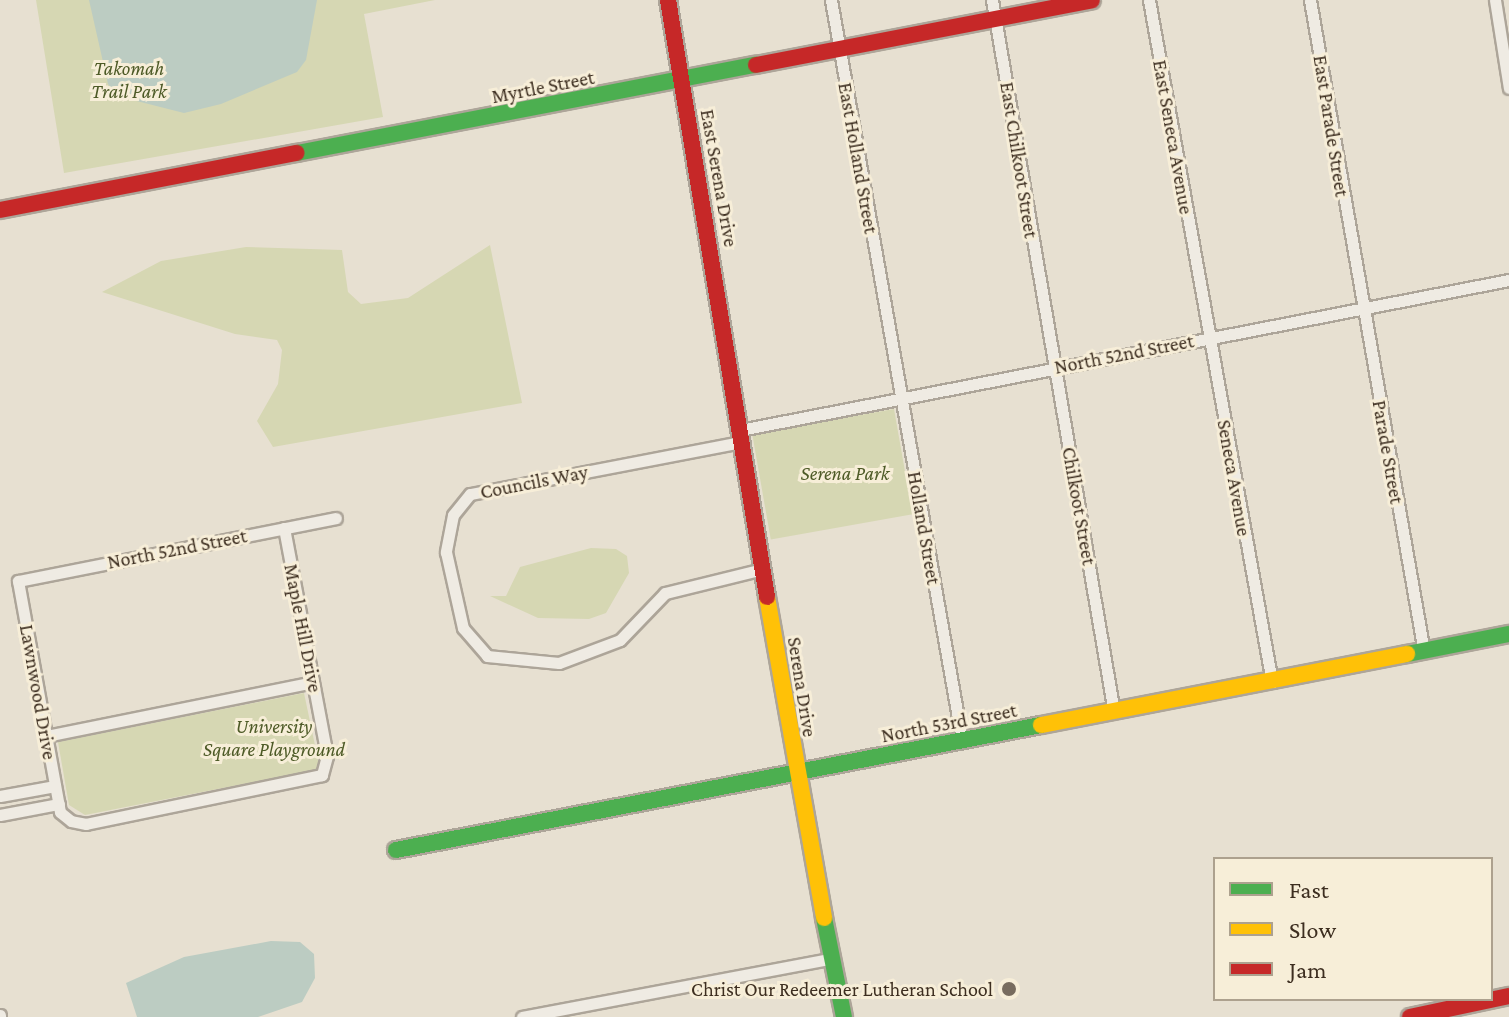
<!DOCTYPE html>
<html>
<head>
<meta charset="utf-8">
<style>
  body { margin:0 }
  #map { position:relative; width:1509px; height:1017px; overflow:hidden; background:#e7e0d1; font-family:"Crimson Pro",serif }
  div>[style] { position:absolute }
  .green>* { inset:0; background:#d6d7b3; transform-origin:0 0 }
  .water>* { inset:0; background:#bcccc2 }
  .roads { filter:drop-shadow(2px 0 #ada599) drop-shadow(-2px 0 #ada599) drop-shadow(0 2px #ada599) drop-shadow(0 -2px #ada599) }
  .street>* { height:11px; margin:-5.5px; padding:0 5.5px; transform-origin:5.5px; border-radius:5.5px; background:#efebe3 }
  .fast>* { height:16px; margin:-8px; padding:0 8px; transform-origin:8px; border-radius:8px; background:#4caf50 }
  .slow>* { height:16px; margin:-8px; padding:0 8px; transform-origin:8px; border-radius:8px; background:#ffc107 }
  .jam>* { height:16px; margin:-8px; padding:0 8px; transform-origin:8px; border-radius:8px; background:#c62828 }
  .dots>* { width:22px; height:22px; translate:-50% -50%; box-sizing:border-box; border:4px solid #f7eed8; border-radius:50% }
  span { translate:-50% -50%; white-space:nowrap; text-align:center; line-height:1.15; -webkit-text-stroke:6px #f7eed8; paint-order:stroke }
  .park-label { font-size:20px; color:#4d5a26; font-style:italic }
  .street-label { font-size:20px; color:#3d2e20 }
  .poi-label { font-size:20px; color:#3d2e20 }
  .right { translate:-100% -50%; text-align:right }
  .legend { position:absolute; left:1213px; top:857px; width:280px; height:144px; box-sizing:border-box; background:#f7eed8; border:2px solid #ada18e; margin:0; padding:10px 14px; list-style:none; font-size:24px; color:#3d2e20 }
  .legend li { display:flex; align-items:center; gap:16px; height:40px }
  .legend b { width:40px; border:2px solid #ada18e }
</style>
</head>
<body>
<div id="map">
  <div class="green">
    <div style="clip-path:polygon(36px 0,435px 0,364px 14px,383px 117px,64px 173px)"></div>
    <div style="clip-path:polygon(490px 245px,522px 403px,273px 447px,257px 421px,278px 384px,282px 350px,277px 340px,235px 334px,102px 292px,161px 261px,246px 247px,342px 250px,348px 292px,361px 304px,408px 298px)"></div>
    <div style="left:894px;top:409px;width:107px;height:144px;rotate:80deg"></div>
    <div style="clip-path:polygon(591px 548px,616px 549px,627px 556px,629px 573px,606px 613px,589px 619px,538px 618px,490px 596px,506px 596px,520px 567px)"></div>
    <div style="clip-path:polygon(304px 693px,320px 769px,85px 815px,69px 805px,58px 742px)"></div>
  </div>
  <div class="water">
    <div style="clip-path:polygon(89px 0,317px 0,306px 60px,297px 72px,221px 104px,184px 113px,117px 96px,108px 84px)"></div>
    <div style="clip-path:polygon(271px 941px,300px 942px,314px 954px,315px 978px,302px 1002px,258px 1017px,137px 1017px,126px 983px,184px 957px)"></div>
  </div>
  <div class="roads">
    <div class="street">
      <div style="left:831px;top:0;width:752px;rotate:79.96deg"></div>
      <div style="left:992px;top:0;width:722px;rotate:80.28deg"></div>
      <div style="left:1149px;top:0;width:693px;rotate:79.78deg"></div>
      <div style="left:1310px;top:0;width:662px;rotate:80.08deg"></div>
      <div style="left:1495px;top:0;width:89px;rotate:81deg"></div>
      <div style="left:740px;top:430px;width:783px;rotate:-11.04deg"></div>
      <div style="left:741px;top:442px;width:276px;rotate:169.1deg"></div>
      <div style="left:470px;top:494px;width:27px;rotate:129deg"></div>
      <div style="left:453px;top:515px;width:38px;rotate:101deg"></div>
      <div style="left:446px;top:552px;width:78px;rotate:77.4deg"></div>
      <div style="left:463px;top:628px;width:37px;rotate:49deg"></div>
      <div style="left:487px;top:656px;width:72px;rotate:5.6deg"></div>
      <div style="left:559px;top:663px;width:65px;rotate:-20.7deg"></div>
      <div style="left:620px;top:640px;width:65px;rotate:-46.2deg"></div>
      <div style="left:665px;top:593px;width:101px;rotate:-13.8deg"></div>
      <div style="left:284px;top:528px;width:232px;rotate:79.3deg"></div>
      <div style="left:327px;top:756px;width:20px;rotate:105deg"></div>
      <div style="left:322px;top:775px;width:241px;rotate:168.3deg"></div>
      <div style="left:86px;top:824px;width:15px;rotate:-169deg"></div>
      <div style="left:71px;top:821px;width:14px;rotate:-141deg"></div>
      <div style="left:60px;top:812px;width:235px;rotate:-100.3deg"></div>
      <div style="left:18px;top:581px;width:324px;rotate:-11.2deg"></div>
      <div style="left:46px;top:736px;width:272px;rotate:-11.4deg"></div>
      <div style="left:0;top:796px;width:56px;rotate:-10.3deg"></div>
      <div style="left:0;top:815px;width:60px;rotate:-10.6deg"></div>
      <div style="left:0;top:1015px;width:2px;rotate:90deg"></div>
      <div style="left:522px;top:1017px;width:317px;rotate:-10.7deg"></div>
    </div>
    <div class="fast">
      <div style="left:297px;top:153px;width:467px;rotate:-10.9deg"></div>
      <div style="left:1407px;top:654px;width:104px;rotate:-11.1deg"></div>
      <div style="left:396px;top:850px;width:657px;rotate:-10.97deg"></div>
      <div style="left:824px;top:918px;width:101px;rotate:78.6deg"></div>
    </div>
    <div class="slow">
      <div style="left:767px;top:597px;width:326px;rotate:79.9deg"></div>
      <div style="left:1041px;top:725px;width:373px;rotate:-11deg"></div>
    </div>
    <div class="jam">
      <div style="left:668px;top:0;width:605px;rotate:80.58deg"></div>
      <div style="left:756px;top:65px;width:342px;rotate:-10.9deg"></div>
      <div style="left:0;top:210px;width:302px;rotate:-10.9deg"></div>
      <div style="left:1410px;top:1017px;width:101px;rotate:-12deg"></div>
    </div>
  </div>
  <div class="dots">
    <div style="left:1009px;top:989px;background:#786c5e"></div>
  </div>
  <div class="park-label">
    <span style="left:129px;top:80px">Takomah<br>Trail Park</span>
    <span style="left:845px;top:473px">Serena Park</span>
    <span style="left:274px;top:738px">University<br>Square Playground</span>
  </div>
  <div class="street-label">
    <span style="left:543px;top:87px;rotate:-11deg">Myrtle Street</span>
    <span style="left:1331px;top:126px;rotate:81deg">East Parade Street</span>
    <span style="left:1173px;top:137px;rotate:80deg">East Seneca Avenue</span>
    <span style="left:858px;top:158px;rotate:80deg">East Holland Street</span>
    <span style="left:1019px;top:160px;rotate:81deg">East Chilkoot Street</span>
    <span style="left:719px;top:178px;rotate:80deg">East Serena Drive</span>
    <span style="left:1124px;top:354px;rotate:-11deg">North 52nd Street</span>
    <span style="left:1388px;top:452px;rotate:80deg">Parade Street</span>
    <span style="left:1234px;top:478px;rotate:80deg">Seneca Avenue</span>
    <span style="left:534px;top:482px;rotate:-11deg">Councils Way</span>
    <span style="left:1079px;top:506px;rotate:80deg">Chilkoot Street</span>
    <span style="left:924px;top:528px;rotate:80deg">Holland Street</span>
    <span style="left:177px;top:549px;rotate:-11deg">North 52nd Street</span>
    <span style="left:303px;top:628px;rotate:79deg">Maple Hill Drive</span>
    <span style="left:802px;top:687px;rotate:81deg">Serena Drive</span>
    <span style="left:38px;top:692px;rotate:80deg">Lawnwood Drive</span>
    <span style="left:949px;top:723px;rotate:-11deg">North 53rd Street</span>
  </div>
  <div class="poi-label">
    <span class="right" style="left:993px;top:989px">Christ Our Redeemer Lutheran School</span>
  </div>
  <ul class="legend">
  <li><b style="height:10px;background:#4caf50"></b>Fast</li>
  <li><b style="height:10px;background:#ffc107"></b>Slow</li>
  <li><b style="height:10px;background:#c62828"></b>Jam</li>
  </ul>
</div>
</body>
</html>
